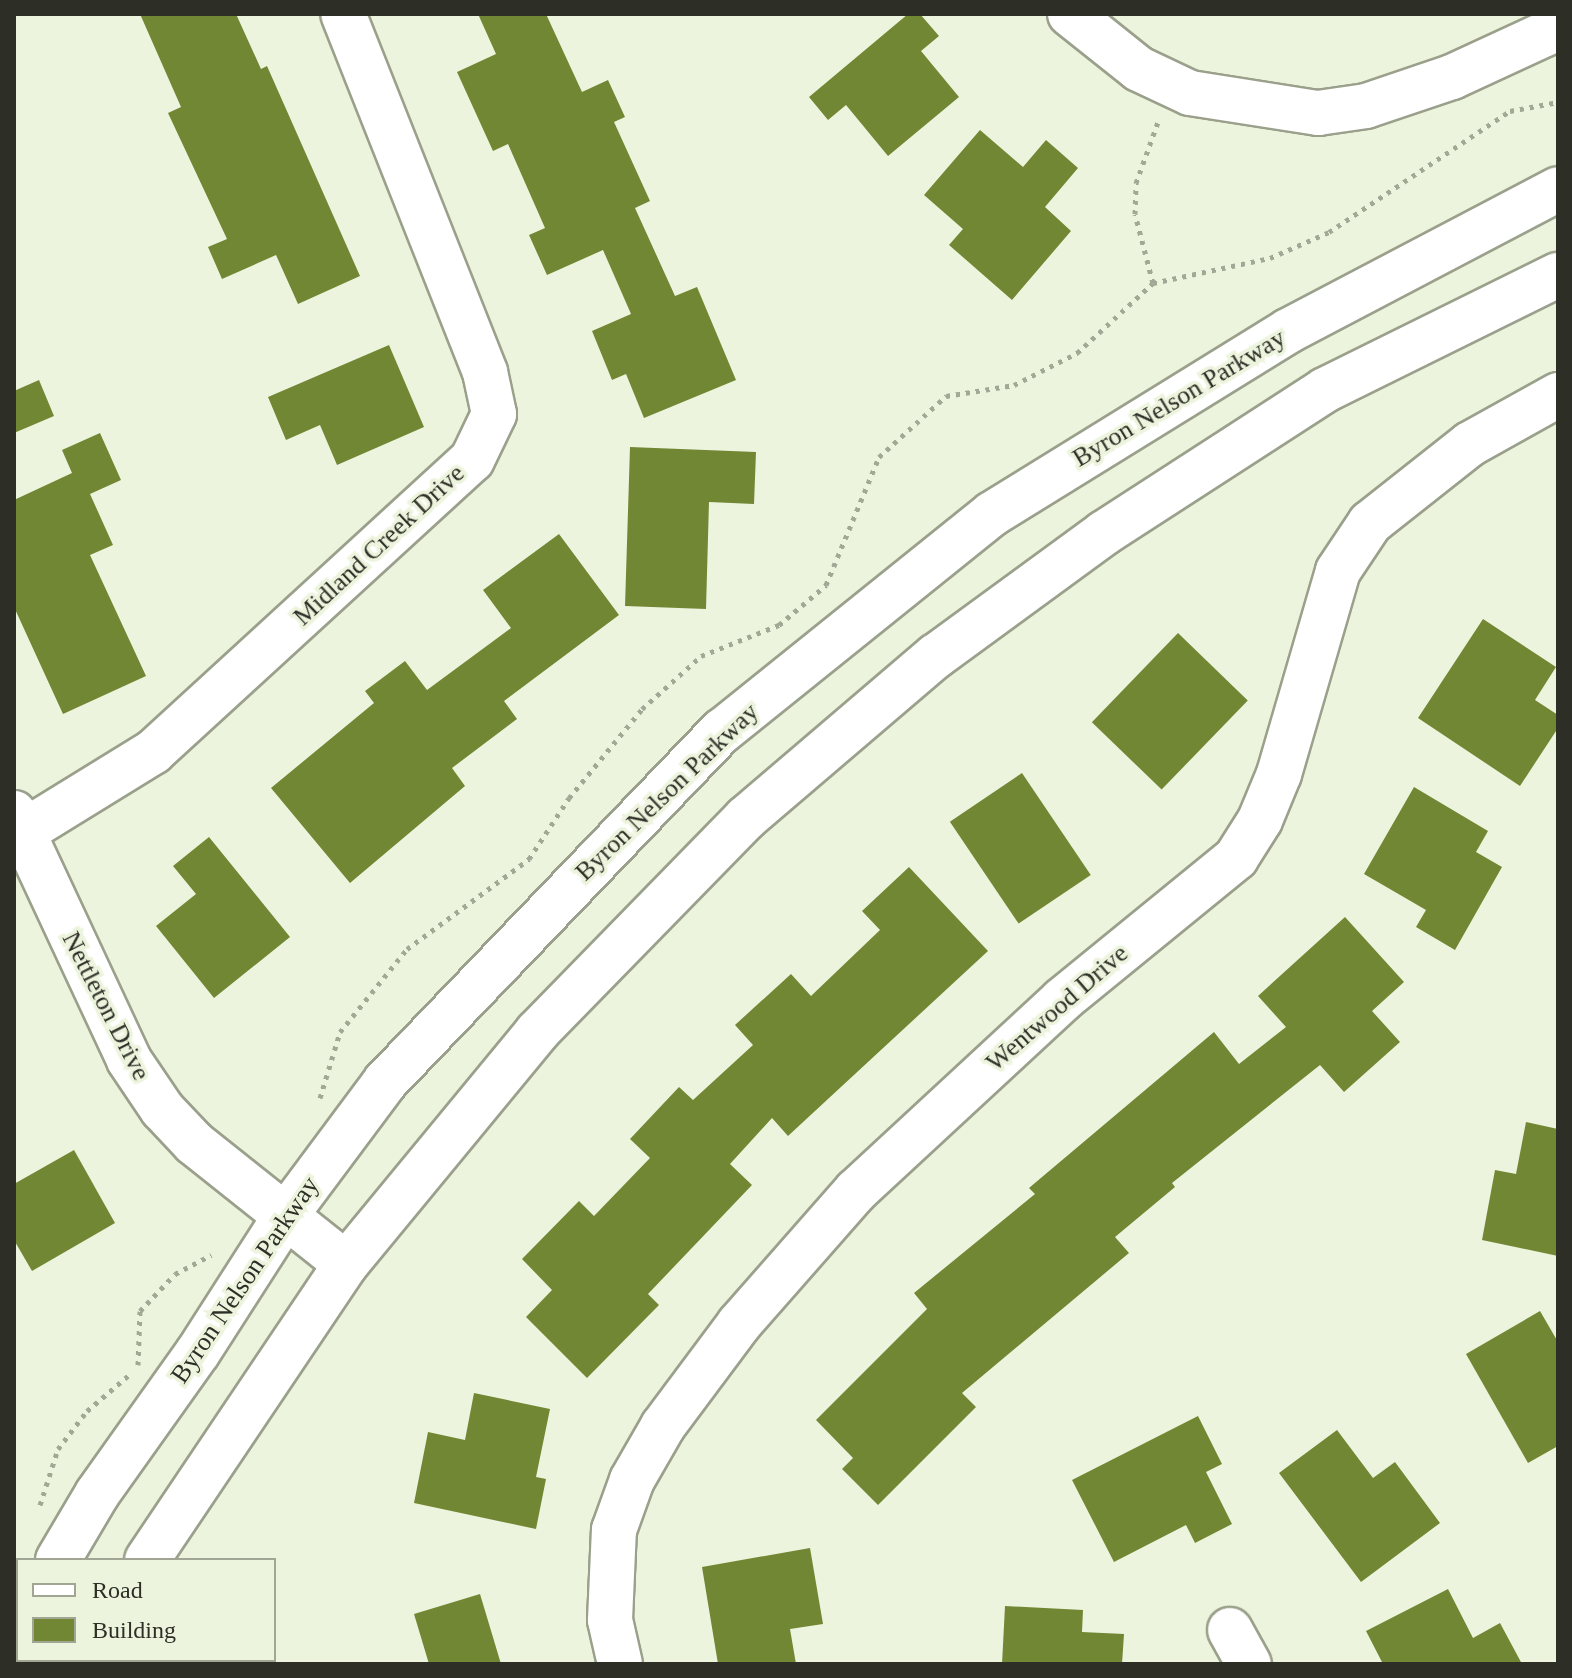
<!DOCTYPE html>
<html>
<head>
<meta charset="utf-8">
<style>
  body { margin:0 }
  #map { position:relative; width:1572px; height:1678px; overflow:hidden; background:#edf4dd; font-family:"Times New Roman",serif }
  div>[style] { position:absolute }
  .building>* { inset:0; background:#728734; transform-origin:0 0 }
  .path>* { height:5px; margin-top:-2.5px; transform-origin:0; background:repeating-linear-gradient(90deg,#a2a796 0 4px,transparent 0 10px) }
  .roads { filter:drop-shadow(2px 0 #9aa08b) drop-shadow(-2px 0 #9aa08b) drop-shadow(0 2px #9aa08b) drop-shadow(0 -2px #9aa08b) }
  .minor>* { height:44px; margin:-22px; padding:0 22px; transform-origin:22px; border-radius:22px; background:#fff }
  span { translate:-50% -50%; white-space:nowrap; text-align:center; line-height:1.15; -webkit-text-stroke:7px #edf4dd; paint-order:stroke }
  .street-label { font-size:26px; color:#2d2f27 }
  .frame { position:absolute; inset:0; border:16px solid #2d2f27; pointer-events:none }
  .legend { position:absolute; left:16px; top:1558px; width:260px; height:104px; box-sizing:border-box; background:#edf4dd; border:2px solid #a0a594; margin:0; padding:10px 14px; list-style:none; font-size:24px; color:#2d2f27 }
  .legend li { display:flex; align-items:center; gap:16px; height:40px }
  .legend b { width:40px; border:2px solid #a0a594 }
</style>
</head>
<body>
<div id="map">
  <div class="building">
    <div style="clip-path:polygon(140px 14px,236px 14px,261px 69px,267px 66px,360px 276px,298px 304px,276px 255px,222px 279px,208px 247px,227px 239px,168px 113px,181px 107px)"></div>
    <div style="clip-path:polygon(478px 14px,546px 14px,582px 92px,608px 80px,625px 117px,614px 122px,650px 201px,635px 208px,675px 296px,697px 287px,736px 380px,644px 418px,626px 374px,612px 380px,592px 331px,631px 314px,603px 250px,547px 275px,529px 235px,545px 228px,508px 144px,493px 151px,457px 72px,496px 54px)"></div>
    <div style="clip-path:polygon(908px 14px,920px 14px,939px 36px,921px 51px,959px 97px,888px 156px,846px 105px,828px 120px,809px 97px)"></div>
    <div style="clip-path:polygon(980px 130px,1023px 167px,1046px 140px,1078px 168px,1045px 207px,1071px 231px,1012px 300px,949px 245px,963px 229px,924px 195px)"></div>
    <div style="clip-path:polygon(389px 345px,424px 427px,337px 465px,320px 425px,286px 440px,268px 397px)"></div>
    <div style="clip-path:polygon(39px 380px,54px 416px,14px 433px,14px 391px)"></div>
    <div style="clip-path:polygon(100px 433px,121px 480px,90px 494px,113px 545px,90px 555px,146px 676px,63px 714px,14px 607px,14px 500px,72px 473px,62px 450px)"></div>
    <div style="clip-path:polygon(630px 447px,756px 452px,754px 504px,709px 502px,706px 609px,625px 606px)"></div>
    <div style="clip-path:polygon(559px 534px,619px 615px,504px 701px,517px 719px,452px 768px,465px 786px,350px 883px,271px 788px,374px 703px,365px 691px,405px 661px,427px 690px,511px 628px,483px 590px)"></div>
    <div style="clip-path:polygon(1483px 619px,1556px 667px,1535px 700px,1558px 715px,1558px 728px,1520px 786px,1418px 718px)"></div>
    <div style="left:1178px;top:633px;width:97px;height:124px;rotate:44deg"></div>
    <div style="left:1022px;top:773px;width:123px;height:87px;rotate:56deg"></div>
    <div style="clip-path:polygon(1414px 787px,1488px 831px,1476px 852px,1502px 867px,1455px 950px,1416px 927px,1426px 910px,1364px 874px)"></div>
    <div style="clip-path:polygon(209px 837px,290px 937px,214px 998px,156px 926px,196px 894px,173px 866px)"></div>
    <div style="clip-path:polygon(909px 867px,988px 951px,788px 1136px,772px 1118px,730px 1164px,752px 1185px,648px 1294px,659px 1305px,587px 1378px,526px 1317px,552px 1290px,522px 1259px,579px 1201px,594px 1216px,650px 1158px,630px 1139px,679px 1087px,693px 1100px,753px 1045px,735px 1025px,791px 974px,811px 996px,880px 930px,862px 911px)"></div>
    <div style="clip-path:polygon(1345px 917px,1404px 982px,1372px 1011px,1400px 1042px,1344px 1092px,1320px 1065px,1172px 1183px,1175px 1187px,1115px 1237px,1129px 1253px,962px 1393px,976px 1407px,878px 1505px,842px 1469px,853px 1458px,816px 1420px,927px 1309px,914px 1293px,1035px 1194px,1029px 1188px,1214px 1032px,1239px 1064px,1286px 1027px,1258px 996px)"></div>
    <div style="clip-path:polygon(1526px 1122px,1558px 1129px,1558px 1256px,1482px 1240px,1495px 1170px,1516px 1174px)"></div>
    <div style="clip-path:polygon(74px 1150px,115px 1223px,32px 1271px,14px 1240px,14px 1184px)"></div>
    <div style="clip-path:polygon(1540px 1311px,1558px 1342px,1558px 1446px,1528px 1463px,1466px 1354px)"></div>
    <div style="clip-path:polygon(474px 1393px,550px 1409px,536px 1477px,546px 1479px,536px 1529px,414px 1503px,428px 1432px,465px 1440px)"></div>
    <div style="clip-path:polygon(1198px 1416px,1222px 1464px,1206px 1472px,1232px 1524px,1195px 1543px,1186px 1525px,1114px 1562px,1072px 1480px)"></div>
    <div style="clip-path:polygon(1337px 1430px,1373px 1478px,1395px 1462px,1440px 1523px,1361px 1582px,1279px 1473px)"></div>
    <div style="clip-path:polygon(810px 1548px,823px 1624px,790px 1629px,796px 1664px,718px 1664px,702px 1567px)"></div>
    <div style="clip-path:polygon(1448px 1589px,1473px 1638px,1500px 1623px,1522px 1664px,1383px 1664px,1366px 1631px)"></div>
    <div style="clip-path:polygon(480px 1594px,501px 1664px,429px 1664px,414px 1614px)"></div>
    <div style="clip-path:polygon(1005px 1606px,1083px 1610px,1082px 1632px,1124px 1634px,1122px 1664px,1002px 1664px)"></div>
  </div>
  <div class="path">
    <div style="left:1153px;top:283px;width:71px;rotate:-104.6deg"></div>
    <div style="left:1135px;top:214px;width:31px;rotate:-88deg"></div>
    <div style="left:1136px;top:183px;width:65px;rotate:-70.2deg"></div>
    <div style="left:320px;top:1098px;width:69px;rotate:-73.1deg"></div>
    <div style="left:340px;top:1032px;width:107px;rotate:-51.1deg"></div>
    <div style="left:407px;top:949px;width:152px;rotate:-36.4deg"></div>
    <div style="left:529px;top:859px;width:73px;rotate:-56.7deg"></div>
    <div style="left:569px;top:798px;width:115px;rotate:-50.6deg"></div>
    <div style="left:642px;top:709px;width:79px;rotate:-41.9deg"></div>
    <div style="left:701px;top:656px;width:84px;rotate:-21.7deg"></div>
    <div style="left:779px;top:625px;width:62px;rotate:-40.4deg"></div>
    <div style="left:826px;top:585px;width:139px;rotate:-67.5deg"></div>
    <div style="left:879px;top:457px;width:91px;rotate:-42.3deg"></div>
    <div style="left:946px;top:396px;width:69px;rotate:-9.2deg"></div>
    <div style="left:1014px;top:385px;width:71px;rotate:-26.9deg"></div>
    <div style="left:1077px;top:353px;width:103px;rotate:-42.6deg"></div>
    <div style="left:1153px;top:283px;width:120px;rotate:-12.1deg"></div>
    <div style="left:1270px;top:258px;width:64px;rotate:-23.8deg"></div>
    <div style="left:1329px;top:232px;width:218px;rotate:-33.8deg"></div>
    <div style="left:1510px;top:111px;width:49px;rotate:-10.6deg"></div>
    <div style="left:138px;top:1365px;width:54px;rotate:-87.9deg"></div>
    <div style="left:140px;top:1311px;width:51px;rotate:-46.6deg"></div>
    <div style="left:175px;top:1274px;width:41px;rotate:-27.8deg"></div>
    <div style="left:40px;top:1505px;width:59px;rotate:-72.2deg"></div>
    <div style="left:58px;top:1449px;width:48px;rotate:-52.7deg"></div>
    <div style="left:87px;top:1411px;width:55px;rotate:-40.6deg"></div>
  </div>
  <div class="roads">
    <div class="minor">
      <div style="left:1070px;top:14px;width:88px;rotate:38.6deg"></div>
      <div style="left:1139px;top:69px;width:56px;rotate:25.2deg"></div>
      <div style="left:1190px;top:93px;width:130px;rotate:8.9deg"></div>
      <div style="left:1318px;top:113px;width:49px;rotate:-8.3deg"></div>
      <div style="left:1366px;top:106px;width:91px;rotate:-18.6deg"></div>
      <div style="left:1452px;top:77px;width:117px;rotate:-24.8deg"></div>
      <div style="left:14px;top:813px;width:272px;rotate:65deg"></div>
      <div style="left:129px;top:1060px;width:59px;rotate:56deg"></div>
      <div style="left:162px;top:1109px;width:47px;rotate:46.7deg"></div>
      <div style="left:194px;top:1143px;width:194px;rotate:38.5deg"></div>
      <div style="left:23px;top:832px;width:153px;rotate:-31.6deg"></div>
      <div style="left:153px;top:752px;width:432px;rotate:-42.5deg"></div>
      <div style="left:472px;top:460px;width:51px;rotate:-64.4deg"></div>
      <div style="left:494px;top:414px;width:43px;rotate:-102.1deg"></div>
      <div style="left:485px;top:372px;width:385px;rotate:-111.6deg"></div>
      <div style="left:58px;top:1560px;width:77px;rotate:-59.4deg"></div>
      <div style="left:97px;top:1494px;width:174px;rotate:-54.6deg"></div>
      <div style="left:198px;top:1352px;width:163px;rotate:-57.3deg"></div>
      <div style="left:286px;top:1215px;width:166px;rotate:-53.3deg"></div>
      <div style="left:385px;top:1082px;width:487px;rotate:-46.2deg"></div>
      <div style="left:722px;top:731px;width:346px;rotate:-38.8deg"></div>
      <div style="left:992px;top:514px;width:348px;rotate:-31.7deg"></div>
      <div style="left:1288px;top:331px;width:305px;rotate:-27.7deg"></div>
      <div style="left:147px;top:1560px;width:357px;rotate:-56.1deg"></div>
      <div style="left:346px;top:1264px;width:301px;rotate:-50.5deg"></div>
      <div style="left:537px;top:1032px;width:299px;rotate:-45.7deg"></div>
      <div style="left:746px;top:818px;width:250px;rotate:-40.5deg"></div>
      <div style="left:936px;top:656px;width:208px;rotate:-36.2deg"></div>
      <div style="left:1104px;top:533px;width:263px;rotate:-32.9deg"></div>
      <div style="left:1325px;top:390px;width:260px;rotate:-26.3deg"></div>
      <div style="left:1230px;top:1630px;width:39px;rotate:61deg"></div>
      <div style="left:14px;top:1636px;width:8px;rotate:-60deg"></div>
      <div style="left:77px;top:1664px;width:5px;rotate:-53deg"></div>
      <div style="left:620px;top:1664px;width:45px;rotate:-102.8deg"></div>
      <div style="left:610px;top:1620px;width:90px;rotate:-87.5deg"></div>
      <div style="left:614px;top:1530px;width:53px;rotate:-70.2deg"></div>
      <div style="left:632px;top:1480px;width:62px;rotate:-60.1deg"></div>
      <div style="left:663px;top:1426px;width:127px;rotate:-53.3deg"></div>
      <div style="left:739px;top:1324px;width:177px;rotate:-48.7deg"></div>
      <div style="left:856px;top:1191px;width:281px;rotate:-42.8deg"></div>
      <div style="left:1062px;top:1000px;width:225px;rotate:-39.2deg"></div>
      <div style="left:1236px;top:858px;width:45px;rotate:-57.7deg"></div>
      <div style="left:1260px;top:820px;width:50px;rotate:-67.6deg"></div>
      <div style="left:1279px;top:774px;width:211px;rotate:-73.8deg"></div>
      <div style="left:1338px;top:571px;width:58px;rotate:-56.3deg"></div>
      <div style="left:1370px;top:523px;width:127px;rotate:-38.3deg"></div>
      <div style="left:1470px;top:444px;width:101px;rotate:-29.1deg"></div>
    </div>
  </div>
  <div class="street-label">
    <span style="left:1179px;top:398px;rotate:-31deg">Byron Nelson Parkway</span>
    <span style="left:379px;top:545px;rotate:-43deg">Midland Creek Drive</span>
    <span style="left:667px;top:792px;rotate:-44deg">Byron Nelson Parkway</span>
    <span style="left:106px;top:1006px;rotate:63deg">Nettleton Drive</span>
    <span style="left:1057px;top:1008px;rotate:-41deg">Wentwood Drive</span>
    <span style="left:245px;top:1280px;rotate:-56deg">Byron Nelson Parkway</span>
  </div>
  <div class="frame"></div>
  <ul class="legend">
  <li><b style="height:10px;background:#fff"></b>Road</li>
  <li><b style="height:22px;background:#728734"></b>Building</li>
  </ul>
</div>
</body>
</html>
